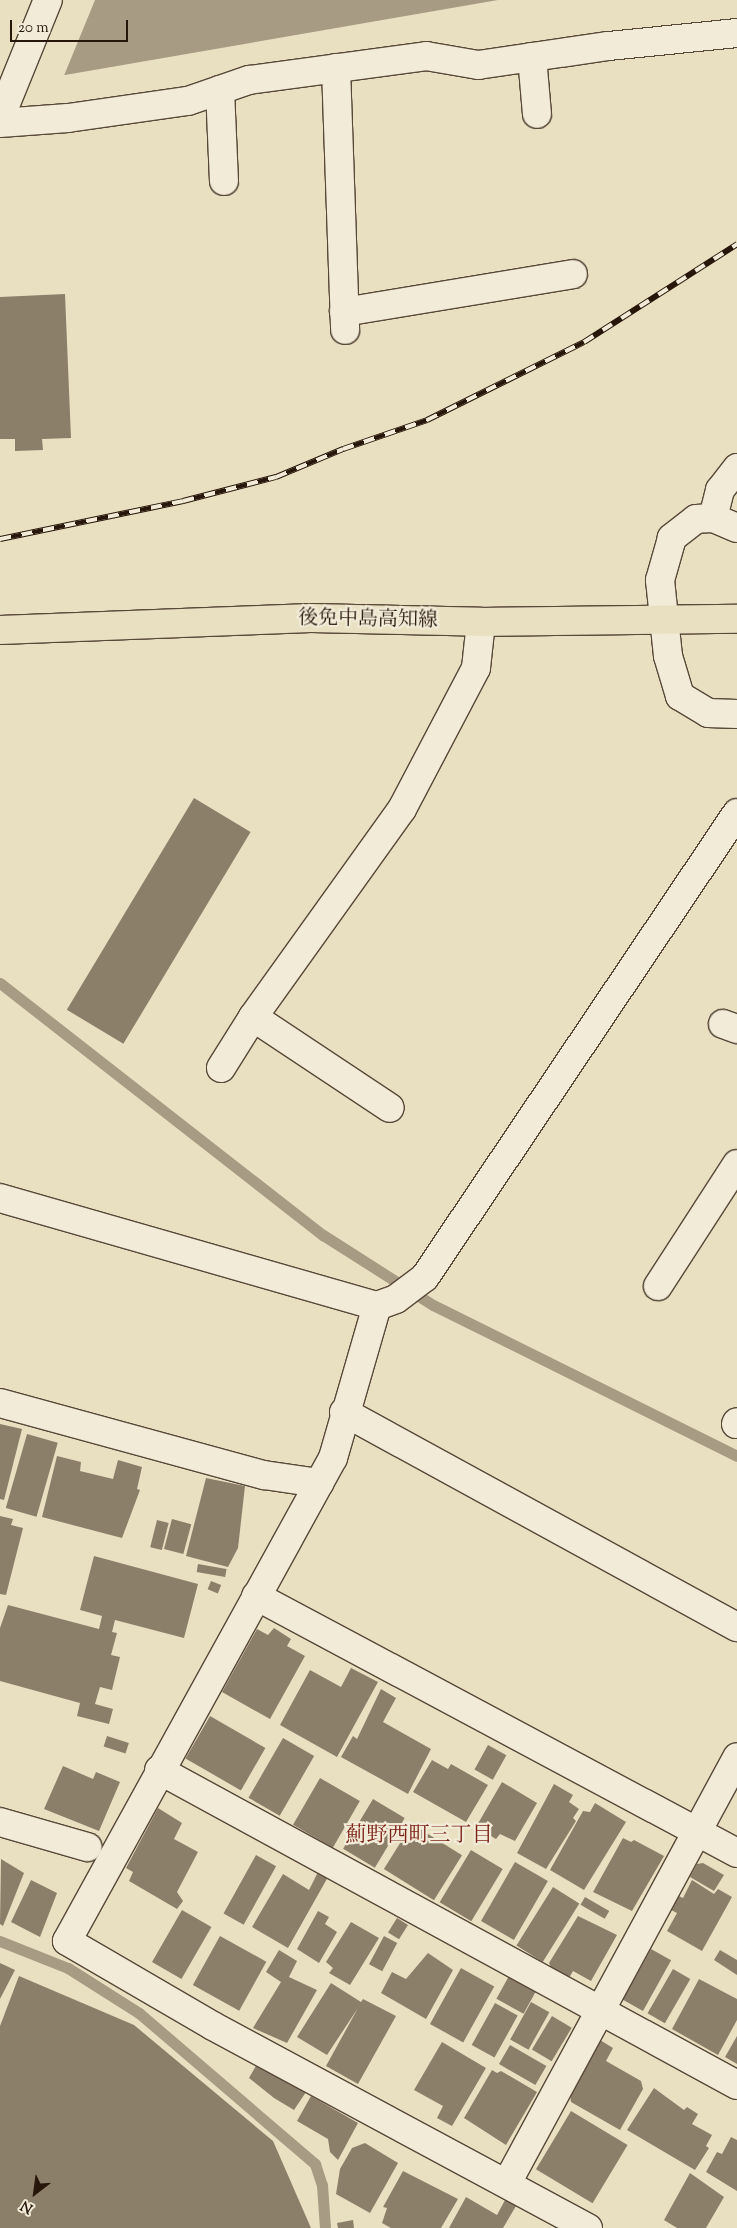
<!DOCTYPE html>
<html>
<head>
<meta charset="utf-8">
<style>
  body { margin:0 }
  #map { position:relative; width:737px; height:2228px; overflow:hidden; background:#e9e0c2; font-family:"Sorts Mill Goudy","Noto Serif JP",serif }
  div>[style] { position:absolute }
  .water>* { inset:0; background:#a79b83 }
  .pier>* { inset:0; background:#e9e0c2 }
  .stream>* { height:11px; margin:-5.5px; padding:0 5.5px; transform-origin:5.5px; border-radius:5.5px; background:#a79b83 }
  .building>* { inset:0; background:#8c7f6a; transform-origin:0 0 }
  .roads { filter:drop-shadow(1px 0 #584838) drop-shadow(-1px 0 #584838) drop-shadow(0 1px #584838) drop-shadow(0 -1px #584838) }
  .minor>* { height:28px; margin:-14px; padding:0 14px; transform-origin:14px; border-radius:14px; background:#f1ebd7 }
  .major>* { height:28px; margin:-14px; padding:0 14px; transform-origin:14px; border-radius:14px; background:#e9e0c2 }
  .rail>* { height:5.5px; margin-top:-2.75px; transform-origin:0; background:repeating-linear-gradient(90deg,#f1ebd7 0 11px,#27160a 0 22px); box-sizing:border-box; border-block:1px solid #27160a }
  span { translate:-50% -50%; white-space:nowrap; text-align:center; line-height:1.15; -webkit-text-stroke:4.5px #f1ebd7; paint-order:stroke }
  .street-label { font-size:20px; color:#27160a }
  .neighbourhood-label { font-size:21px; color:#7a1f14 }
  .north { position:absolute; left:10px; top:2168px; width:50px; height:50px; -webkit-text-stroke:4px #f1ebd7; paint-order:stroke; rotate:210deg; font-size:14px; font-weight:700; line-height:20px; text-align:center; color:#27160a }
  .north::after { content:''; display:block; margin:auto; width:18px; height:22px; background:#27160a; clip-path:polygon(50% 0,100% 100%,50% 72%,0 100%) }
  .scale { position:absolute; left:10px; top:20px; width:118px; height:22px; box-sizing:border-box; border:2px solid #27160a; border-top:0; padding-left:6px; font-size:15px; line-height:18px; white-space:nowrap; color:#27160a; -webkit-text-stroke:4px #f1ebd7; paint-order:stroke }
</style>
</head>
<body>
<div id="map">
  <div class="water">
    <div style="clip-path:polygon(0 0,498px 0,65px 75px,0 75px)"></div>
  </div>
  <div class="pier">
    <div style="clip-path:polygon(0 0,95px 0,63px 78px,0 77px)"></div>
  </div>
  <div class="stream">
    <div style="left:0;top:983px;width:410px;rotate:38deg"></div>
    <div style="left:323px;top:1235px;width:130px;rotate:32.5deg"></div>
    <div style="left:433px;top:1305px;width:339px;rotate:26.4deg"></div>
    <div style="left:0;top:1941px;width:73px;rotate:21.7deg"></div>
    <div style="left:68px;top:1968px;width:84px;rotate:32.4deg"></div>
    <div style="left:139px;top:2013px;width:232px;rotate:40.6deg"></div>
    <div style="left:315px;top:2164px;width:22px;rotate:72deg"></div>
    <div style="left:322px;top:2185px;width:43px;rotate:86deg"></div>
  </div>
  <div class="building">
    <div style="clip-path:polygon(65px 294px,71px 438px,42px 439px,43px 450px,15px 451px,15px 439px,0 439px,0 297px)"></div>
    <div style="left:194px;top:798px;width:66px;height:247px;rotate:31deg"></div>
    <div style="clip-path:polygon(0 1424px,22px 1429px,4px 1500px,0 1499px)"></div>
    <div style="left:27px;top:1434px;width:32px;height:77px;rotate:16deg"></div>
    <div style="clip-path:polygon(57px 1456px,81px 1462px,80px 1471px,113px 1479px,118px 1460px,142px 1467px,137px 1489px,140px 1490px,122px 1538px,42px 1517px)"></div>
    <div style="clip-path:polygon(206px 1478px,245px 1486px,238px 1548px,228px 1567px,186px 1556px)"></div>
    <div style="clip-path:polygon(0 1516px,13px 1519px,11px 1525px,23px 1528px,6px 1595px,0 1594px)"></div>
    <div style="left:172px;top:1519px;width:20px;height:31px;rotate:15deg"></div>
    <div style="left:157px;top:1520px;width:12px;height:28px;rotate:14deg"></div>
    <div style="clip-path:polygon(94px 1556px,198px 1584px,184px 1638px,115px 1620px,112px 1632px,117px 1633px,111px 1655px,120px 1657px,112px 1690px,100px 1687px,95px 1704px,113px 1709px,109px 1724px,77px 1716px,80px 1703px,0 1681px,0 1628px,8px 1605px,99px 1629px,102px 1616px,80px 1610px)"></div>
    <div style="left:198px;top:1564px;width:29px;height:8px;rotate:10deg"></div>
    <div style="left:211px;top:1581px;width:11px;height:9px;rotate:22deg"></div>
    <div style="clip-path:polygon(274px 1628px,291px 1639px,287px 1646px,305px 1656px,270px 1719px,222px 1692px,257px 1629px,268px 1635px)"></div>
    <div style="clip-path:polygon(351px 1668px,378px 1682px,337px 1757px,280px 1725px,310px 1670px,341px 1687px)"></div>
    <div style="clip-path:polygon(381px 1689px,396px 1698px,383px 1722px,431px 1749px,408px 1794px,341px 1757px,353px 1736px,357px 1739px)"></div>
    <div style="left:210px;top:1716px;width:64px;height:49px;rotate:30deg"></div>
    <div style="left:107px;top:1736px;width:23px;height:11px;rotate:18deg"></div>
    <div style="left:283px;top:1738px;width:36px;height:69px;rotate:30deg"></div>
    <div style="left:488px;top:1745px;width:21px;height:28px;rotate:29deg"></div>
    <div style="clip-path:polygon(432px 1760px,448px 1769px,451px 1764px,488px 1785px,466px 1822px,413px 1792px)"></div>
    <div style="clip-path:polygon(63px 1766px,93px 1779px,96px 1772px,120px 1782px,99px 1831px,44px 1809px)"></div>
    <div style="left:320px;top:1778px;width:46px;height:54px;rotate:30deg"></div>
    <div style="clip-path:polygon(502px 1782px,537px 1803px,515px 1841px,500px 1834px,496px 1839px,476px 1827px)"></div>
    <div style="clip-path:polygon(554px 1784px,573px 1795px,569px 1802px,579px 1809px,573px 1818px,576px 1821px,546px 1869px,517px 1853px)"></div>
    <div style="left:373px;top:1799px;width:37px;height:58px;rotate:31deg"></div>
    <div style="clip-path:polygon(595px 1803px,626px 1822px,584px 1890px,550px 1870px,583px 1811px,590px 1812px)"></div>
    <div style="clip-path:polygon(158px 1808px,182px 1823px,174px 1839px,198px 1852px,177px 1892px,183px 1901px,177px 1909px,129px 1881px,133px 1872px,126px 1868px)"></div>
    <div style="left:412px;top:1824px;width:59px;height:53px;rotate:32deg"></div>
    <div style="clip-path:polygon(623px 1838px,631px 1842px,634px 1840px,664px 1856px,632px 1911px,593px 1892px)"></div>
    <div style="left:471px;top:1850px;width:37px;height:61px;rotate:31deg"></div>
    <div style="left:256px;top:1855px;width:23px;height:67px;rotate:29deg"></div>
    <div style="clip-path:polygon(1px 1859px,24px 1873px,3px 1926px,0 1924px)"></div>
    <div style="left:515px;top:1862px;width:38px;height:68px;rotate:30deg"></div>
    <div style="clip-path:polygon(703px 1863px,724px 1875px,714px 1891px,690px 1877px,697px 1864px)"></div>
    <div style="clip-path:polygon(318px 1872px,328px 1877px,288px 1948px,252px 1927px,283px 1874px,309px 1890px)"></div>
    <div style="clip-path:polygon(31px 1880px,57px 1893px,40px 1937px,11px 1922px)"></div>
    <div style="clip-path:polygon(692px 1880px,714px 1894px,718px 1889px,732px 1897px,702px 1951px,667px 1931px,677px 1913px,669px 1909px,677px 1895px,683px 1898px)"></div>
    <div style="left:553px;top:1887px;width:31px;height:69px;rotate:32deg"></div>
    <div style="left:585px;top:1897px;width:28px;height:9px;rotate:30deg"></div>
    <div style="left:182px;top:1910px;width:34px;height:60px;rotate:30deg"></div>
    <div style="clip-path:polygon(318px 1911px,329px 1917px,325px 1924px,337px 1932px,319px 1963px,297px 1949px)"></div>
    <div style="clip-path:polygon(578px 1916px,617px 1935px,591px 1981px,573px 1971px,569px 1978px,552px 1969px,549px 1963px)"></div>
    <div style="left:397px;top:1918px;width:13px;height:17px;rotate:32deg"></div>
    <div style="clip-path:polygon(351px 1922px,379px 1938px,350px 1985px,329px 1973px,333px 1968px,326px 1962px)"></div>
    <div style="left:220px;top:1936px;width:53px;height:56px;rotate:29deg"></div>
    <div style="left:384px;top:1936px;width:15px;height:32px;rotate:28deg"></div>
    <div style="left:651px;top:1949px;width:23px;height:58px;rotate:29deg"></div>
    <div style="clip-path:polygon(279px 1950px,297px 1961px,289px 1977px,317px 1990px,287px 2043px,253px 2028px,281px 1982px,266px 1972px)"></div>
    <div style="clip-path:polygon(720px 1950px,737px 1960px,737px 1975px,714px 1960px)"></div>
    <div style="clip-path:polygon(428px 1953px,453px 1970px,426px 2019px,381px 1993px,392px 1972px,406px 1979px)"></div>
    <div style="clip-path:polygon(0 1963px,15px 1970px,0 1999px)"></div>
    <div style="left:461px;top:1968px;width:38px;height:64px;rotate:29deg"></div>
    <div style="left:673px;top:1969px;width:20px;height:51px;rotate:30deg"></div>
    <div style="clip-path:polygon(19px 1976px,134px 2025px,273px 2141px,311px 2228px,0 2228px,0 2026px)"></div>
    <div style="left:509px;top:1976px;width:31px;height:26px;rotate:29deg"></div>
    <div style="clip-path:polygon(699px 1979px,737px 1999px,737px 2020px,718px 2055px,672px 2029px)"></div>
    <div style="clip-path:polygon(331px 1983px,361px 2002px,363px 1999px,396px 2016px,358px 2084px,326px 2066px,358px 2008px,327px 2055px,297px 2037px)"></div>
    <div style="left:531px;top:2002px;width:21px;height:43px;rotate:29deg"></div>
    <div style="left:495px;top:2003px;width:26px;height:48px;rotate:29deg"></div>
    <div style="left:552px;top:2016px;width:23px;height:39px;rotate:31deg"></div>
    <div style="clip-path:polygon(737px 2036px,737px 2064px,725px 2057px)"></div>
    <div style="clip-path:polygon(600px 2040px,613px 2048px,606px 2061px,641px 2081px,643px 2089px,620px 2130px,571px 2102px,570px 2094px)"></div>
    <div style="clip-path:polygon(442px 2042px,486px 2068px,452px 2126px,437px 2118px,443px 2106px,414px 2090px)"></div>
    <div style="left:510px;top:2045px;width:42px;height:22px;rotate:30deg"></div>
    <div style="clip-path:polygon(257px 2064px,306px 2092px,294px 2110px,274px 2098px,249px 2078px)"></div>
    <div style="clip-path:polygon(492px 2070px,497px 2073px,501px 2071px,537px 2092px,506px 2145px,464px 2118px)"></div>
    <div style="clip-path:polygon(654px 2088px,684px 2110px,687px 2107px,698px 2114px,692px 2124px,712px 2135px,706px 2146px,709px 2148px,695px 2170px,627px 2130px)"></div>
    <div style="clip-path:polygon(311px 2096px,358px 2123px,338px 2160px,330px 2152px,328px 2139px,297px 2121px)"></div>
    <div style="left:571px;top:2111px;width:66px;height:68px;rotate:31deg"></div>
    <div style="clip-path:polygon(731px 2137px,737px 2140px,737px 2191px,706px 2172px,717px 2152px,722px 2154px)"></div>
    <div style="clip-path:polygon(365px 2143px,398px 2163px,370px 2213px,336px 2194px,340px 2169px,352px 2148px)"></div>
    <div style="clip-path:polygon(403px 2171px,458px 2199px,441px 2228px,391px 2228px,382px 2223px,387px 2208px,383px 2207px)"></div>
    <div style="clip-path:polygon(690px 2173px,724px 2197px,706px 2228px,677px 2228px,664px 2220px)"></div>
    <div style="clip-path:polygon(466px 2197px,497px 2215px,505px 2200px,516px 2206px,503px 2228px,449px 2228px)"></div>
    <div style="clip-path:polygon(353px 2220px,354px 2228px,338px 2228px,337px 2223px)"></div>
  </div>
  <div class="roads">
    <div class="minor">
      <div style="left:532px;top:57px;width:57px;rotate:85deg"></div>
      <div style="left:336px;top:68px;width:262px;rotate:88deg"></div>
      <div style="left:220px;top:90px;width:91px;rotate:87.5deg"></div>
      <div style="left:0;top:118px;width:127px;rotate:-67.9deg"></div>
      <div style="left:0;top:123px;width:68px;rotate:-4.2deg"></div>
      <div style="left:68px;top:118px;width:121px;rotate:-8.1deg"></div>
      <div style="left:188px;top:101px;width:65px;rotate:-19deg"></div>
      <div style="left:249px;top:80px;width:179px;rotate:-7.7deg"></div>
      <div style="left:426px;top:56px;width:53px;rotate:9.8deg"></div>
      <div style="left:478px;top:65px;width:132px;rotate:-8.3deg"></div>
      <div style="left:609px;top:46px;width:129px;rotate:-5.8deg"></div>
      <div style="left:344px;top:312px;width:232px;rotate:-9.4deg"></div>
      <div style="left:713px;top:518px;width:29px;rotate:-76deg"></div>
      <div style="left:720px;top:490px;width:28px;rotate:-52deg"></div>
      <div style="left:737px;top:528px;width:26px;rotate:-157deg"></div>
      <div style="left:713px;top:518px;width:17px;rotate:177deg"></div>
      <div style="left:696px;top:519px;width:31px;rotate:142deg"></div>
      <div style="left:672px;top:538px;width:44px;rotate:105.9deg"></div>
      <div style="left:660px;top:580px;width:76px;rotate:84deg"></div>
      <div style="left:668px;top:656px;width:42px;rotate:73.3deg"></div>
      <div style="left:680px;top:696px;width:33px;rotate:31deg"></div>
      <div style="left:708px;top:713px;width:29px;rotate:2deg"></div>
      <div style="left:253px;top:1017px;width:164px;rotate:33.6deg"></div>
      <div style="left:723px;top:1024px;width:15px;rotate:20deg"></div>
      <div style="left:221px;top:1068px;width:60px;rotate:-57.9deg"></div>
      <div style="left:253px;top:1017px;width:256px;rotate:-54.4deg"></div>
      <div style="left:402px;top:809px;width:159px;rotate:-62.3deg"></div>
      <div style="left:476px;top:668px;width:46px;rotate:-83.8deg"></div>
      <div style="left:0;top:1198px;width:392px;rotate:16deg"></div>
      <div style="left:658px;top:1286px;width:145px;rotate:-57.1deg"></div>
      <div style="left:0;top:1403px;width:274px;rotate:15.3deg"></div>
      <div style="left:264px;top:1475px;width:56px;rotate:8.3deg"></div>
      <div style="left:344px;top:1412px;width:448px;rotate:28.7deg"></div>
      <div style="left:736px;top:1424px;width:2px;rotate:-63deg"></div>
      <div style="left:256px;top:1596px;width:545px;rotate:28.12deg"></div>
      <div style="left:159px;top:1770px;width:658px;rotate:28.59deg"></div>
      <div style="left:0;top:1822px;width:91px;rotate:16deg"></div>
      <div style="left:507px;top:2183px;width:484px;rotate:-61.6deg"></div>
      <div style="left:588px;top:2228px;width:426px;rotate:-151.7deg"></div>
      <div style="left:213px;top:2026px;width:169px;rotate:-149.8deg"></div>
      <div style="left:67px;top:1941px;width:551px;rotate:-61.16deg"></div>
      <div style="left:333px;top:1458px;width:158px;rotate:-73.9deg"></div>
      <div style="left:377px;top:1306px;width:20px;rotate:-20deg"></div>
      <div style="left:396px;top:1299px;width:36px;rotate:-37deg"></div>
      <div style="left:425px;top:1277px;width:559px;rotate:-56.08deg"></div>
    </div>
    <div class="major">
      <div style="left:0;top:630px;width:311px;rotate:-2.2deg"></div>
      <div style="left:311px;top:618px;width:170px;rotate:1.3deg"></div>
      <div style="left:481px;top:622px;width:256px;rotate:-0.7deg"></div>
    </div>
  </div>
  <div class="rail">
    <div style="left:0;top:539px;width:187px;rotate:-11.7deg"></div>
    <div style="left:183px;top:501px;width:96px;rotate:-14.5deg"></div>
    <div style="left:276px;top:477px;width:73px;rotate:-22.7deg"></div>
    <div style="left:343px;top:449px;width:89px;rotate:-19deg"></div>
    <div style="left:427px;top:420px;width:175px;rotate:-26.4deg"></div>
    <div style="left:584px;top:342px;width:182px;rotate:-32.6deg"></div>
  </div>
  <div class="street-label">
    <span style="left:368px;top:620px;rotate:1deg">後免中島高知線</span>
  </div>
  <div class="neighbourhood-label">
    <span style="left:419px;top:1836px">薊野西町三丁目</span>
  </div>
  <div class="north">N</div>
  <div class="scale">20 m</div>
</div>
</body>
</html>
